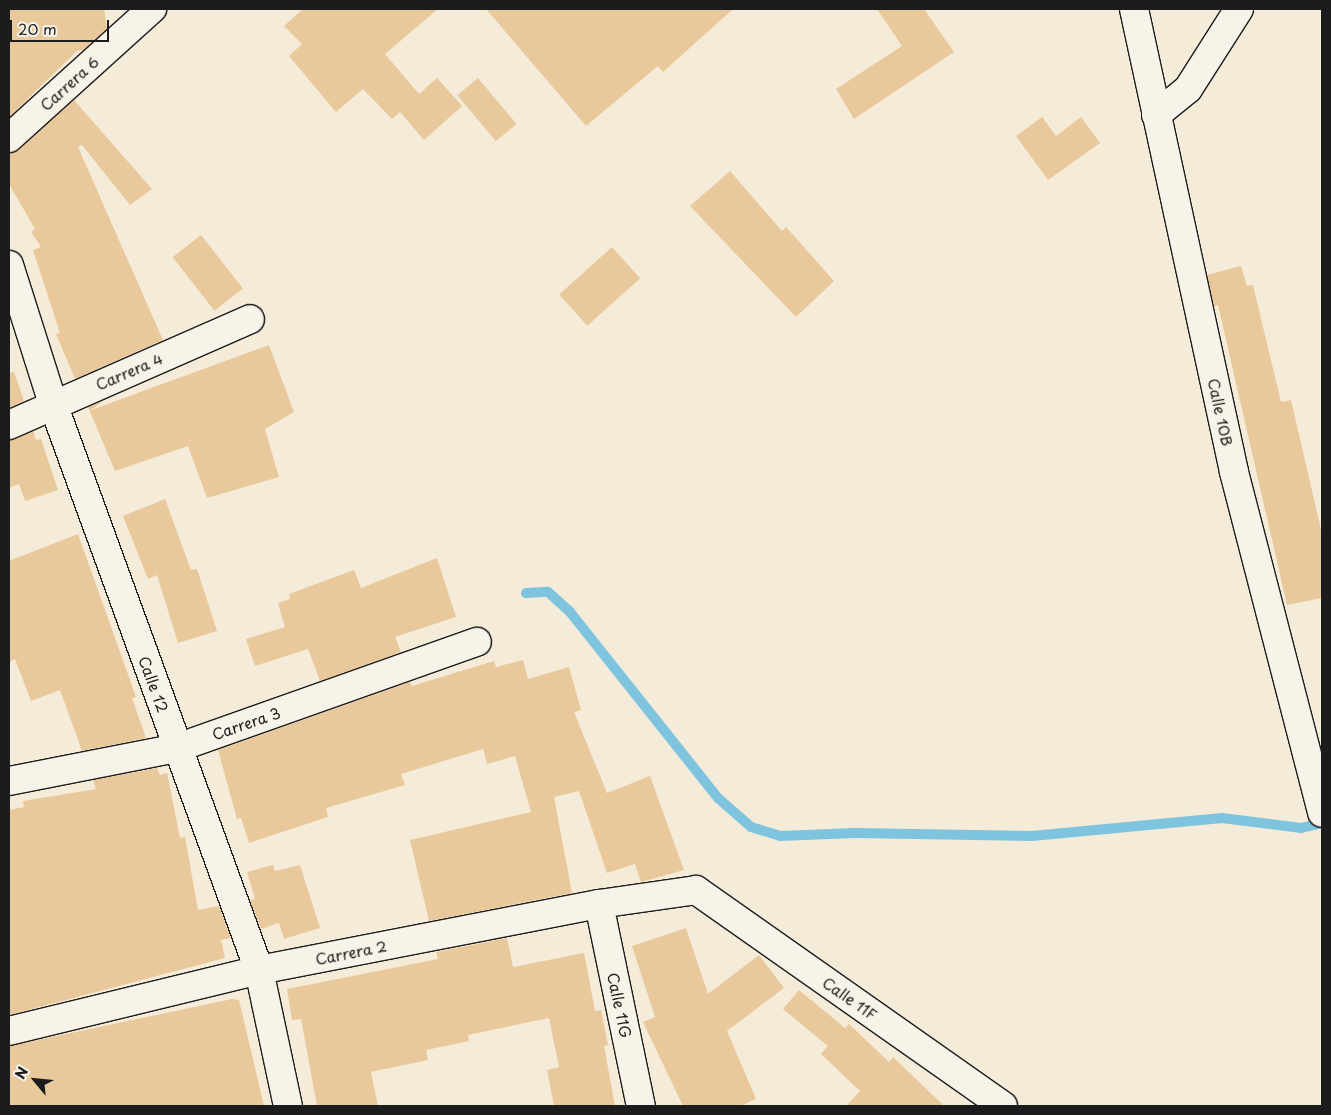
<!DOCTYPE html>
<html>
<head>
<meta charset="utf-8">
<style>
  body { margin:0 }
  #map { position:relative; width:1331px; height:1115px; overflow:hidden; background:#f4ebd9; font-family:"Playpen Sans",sans-serif }
  div>[style] { position:absolute }
  .stream>* { height:10px; margin:-5px; padding:0 5px; transform-origin:5px; border-radius:5px; background:#7ec4df }
  .building>* { inset:0; background:#e9c99b; transform-origin:0 0 }
  .roads { filter:drop-shadow(1px 0 #1c1c1c) drop-shadow(-1px 0 #1c1c1c) drop-shadow(0 1px #1c1c1c) drop-shadow(0 -1px #1c1c1c) }
  .minor>* { height:28px; margin:-14px; padding:0 14px; transform-origin:14px; border-radius:14px; background:#f7f3e8 }
  span { translate:-50% -50%; white-space:nowrap; text-align:center; line-height:1.15; -webkit-text-stroke:5px #f7f3e8; paint-order:stroke }
  .street-label { font-size:15px; color:#1c1c1c }
  .frame { position:absolute; inset:0; border:10px solid #1c1c1c; pointer-events:none }
  .north { position:absolute; left:10px; top:1055px; width:50px; height:50px; -webkit-text-stroke:4px #f7f3e8; paint-order:stroke; rotate:298deg; font-size:14px; font-weight:700; line-height:20px; text-align:center; color:#1c1c1c }
  .north::after { content:''; display:block; margin:auto; width:18px; height:22px; background:#1c1c1c; clip-path:polygon(50% 0,100% 100%,50% 72%,0 100%) }
  .scale { position:absolute; left:10px; top:20px; width:99px; height:22px; box-sizing:border-box; border:2px solid #1c1c1c; border-top:0; padding-left:6px; font-size:15px; line-height:18px; white-space:nowrap; color:#1c1c1c; -webkit-text-stroke:4px #f7f3e8; paint-order:stroke }
</style>
</head>
<body>
<div id="map">
  <div class="stream">
    <div style="left:526px;top:593px;width:22px;rotate:-3deg"></div>
    <div style="left:548px;top:592px;width:30px;rotate:42deg"></div>
    <div style="left:570px;top:612px;width:238px;rotate:51.5deg"></div>
    <div style="left:718px;top:798px;width:44px;rotate:41.3deg"></div>
    <div style="left:751px;top:827px;width:30px;rotate:17deg"></div>
    <div style="left:780px;top:836px;width:75px;rotate:-2.3deg"></div>
    <div style="left:855px;top:833px;width:177px;rotate:1deg"></div>
    <div style="left:1032px;top:836px;width:191px;rotate:-5.4deg"></div>
    <div style="left:1222px;top:818px;width:80px;rotate:7.2deg"></div>
    <div style="left:1301px;top:828px;width:22px;rotate:-13deg"></div>
  </div>
  <div class="building">
    <div style="clip-path:polygon(9px 9px,104px 9px,107px 29px,83px 50px,77px 51px,9px 117px)"></div>
    <div style="clip-path:polygon(303px 9px,438px 9px,385px 54px,419px 94px,437px 78px,462px 106px,424px 140px,400px 112px,392px 119px,363px 89px,336px 112px,289px 56px,302px 44px,284px 26px)"></div>
    <div style="clip-path:polygon(486px 9px,733px 9px,663px 72px,658px 66px,586px 126px)"></div>
    <div style="clip-path:polygon(877px 9px,924px 9px,954px 52px,854px 119px,836px 89px,902px 46px)"></div>
    <div style="left:478px;top:78px;width:60px;height:27px;rotate:50deg"></div>
    <div style="clip-path:polygon(74px 100px,152px 189px,130px 205px,82px 145px,78px 147px,163px 340px,75px 379px,56px 334px,60px 333px,33px 250px,41px 247px,31px 232px,35px 229px,9px 184px,9px 153px,19px 150px)"></div>
    <div style="clip-path:polygon(1042px 117px,1056px 136px,1081px 117px,1100px 143px,1048px 180px,1016px 136px)"></div>
    <div style="clip-path:polygon(730px 171px,782px 231px,786px 227px,834px 281px,796px 317px,690px 206px)"></div>
    <div style="left:201px;top:235px;width:68px;height:36px;rotate:52deg"></div>
    <div style="left:612px;top:247px;width:42px;height:71px;rotate:48deg"></div>
    <div style="clip-path:polygon(1241px 266px,1247px 286px,1253px 285px,1281px 402px,1291px 400px,1322px 534px,1322px 598px,1287px 605px,1218px 305px,1214px 307px,1207px 275px)"></div>
    <div style="clip-path:polygon(269px 345px,294px 412px,265px 429px,279px 477px,207px 498px,188px 446px,115px 471px,88px 407px,103px 401px,91px 410px)"></div>
    <div style="clip-path:polygon(14px 372px,24px 401px,9px 408px,9px 373px)"></div>
    <div style="clip-path:polygon(33px 431px,36px 440px,41px 439px,58px 490px,25px 501px,19px 484px,9px 488px,9px 440px)"></div>
    <div style="clip-path:polygon(165px 499px,191px 570px,197px 569px,217px 631px,178px 643px,157px 575px,148px 579px,123px 516px)"></div>
    <div style="clip-path:polygon(78px 534px,136px 697px,132px 698px,146px 738px,82px 751px,60px 690px,31px 701px,15px 659px,9px 662px,9px 561px)"></div>
    <div style="clip-path:polygon(437px 558px,456px 617px,395px 637px,401px 652px,320px 681px,308px 649px,255px 666px,246px 639px,285px 627px,278px 603px,290px 599px,289px 594px,354px 570px,361px 588px)"></div>
    <div style="clip-path:polygon(523px 660px,528px 679px,569px 667px,581px 710px,574px 712px,607px 793px,650px 776px,684px 870px,641px 882px,635px 864px,607px 873px,579px 791px,554px 797px,572px 893px,429px 921px,410px 840px,531px 812px,515px 756px,487px 764px,483px 749px,401px 774px,405px 785px,326px 808px,328px 817px,249px 843px,241px 818px,237px 819px,218px 750px,410px 682px,412px 686px,494px 661px,496px 667px)"></div>
    <div style="clip-path:polygon(157px 768px,160px 775px,167px 773px,180px 838px,185px 837px,198px 910px,219px 906px,231px 938px,221px 940px,225px 958px,9px 1015px,9px 810px,24px 807px,23px 801px,96px 789px,93px 780px)"></div>
    <div style="clip-path:polygon(273px 865px,275px 871px,300px 865px,320px 928px,284px 939px,279px 923px,261px 929px,250px 900px,255px 899px,247px 872px)"></div>
    <div style="clip-path:polygon(686px 928px,708px 994px,759px 955px,784px 988px,727px 1031px,756px 1099px,740px 1106px,683px 1106px,643px 1022px,655px 1017px,632px 946px)"></div>
    <div style="clip-path:polygon(507px 938px,513px 967px,584px 953px,595px 1011px,601px 1010px,608px 1045px,604px 1046px,615px 1106px,554px 1106px,547px 1070px,559px 1067px,549px 1018px,468px 1035px,469px 1041px,426px 1050px,428px 1060px,371px 1072px,378px 1106px,317px 1106px,301px 1019px,292px 1020px,287px 989px,438px 959px,436px 952px)"></div>
    <div style="clip-path:polygon(799px 990px,845px 1028px,849px 1024px,889px 1062px,893px 1057px,944px 1106px,846px 1106px,860px 1091px,821px 1054px,828px 1046px,783px 1009px)"></div>
    <div style="clip-path:polygon(232px 999px,239px 1000px,264px 1106px,9px 1106px,9px 1046px)"></div>
  </div>
  <div class="roads">
    <div class="minor">
      <div style="left:1134px;top:9px;width:474px;rotate:77.8deg"></div>
      <div style="left:1234px;top:472px;width:352px;rotate:75.5deg"></div>
      <div style="left:1156px;top:115px;width:41px;rotate:-39.1deg"></div>
      <div style="left:1188px;top:89px;width:95px;rotate:-57.5deg"></div>
      <div style="left:9px;top:138px;width:193px;rotate:-42.1deg"></div>
      <div style="left:9px;top:265px;width:146px;rotate:72.4deg"></div>
      <div style="left:53px;top:404px;width:602px;rotate:70deg"></div>
      <div style="left:259px;top:970px;width:139px;rotate:78deg"></div>
      <div style="left:9px;top:425px;width:263px;rotate:-23.7deg"></div>
      <div style="left:9px;top:781px;width:171px;rotate:-11.1deg"></div>
      <div style="left:177px;top:748px;width:318px;rotate:-19.5deg"></div>
      <div style="left:599px;top:904px;width:206px;rotate:78.3deg"></div>
      <div style="left:9px;top:1031px;width:257px;rotate:-13.7deg"></div>
      <div style="left:259px;top:970px;width:346px;rotate:-11deg"></div>
      <div style="left:599px;top:904px;width:98px;rotate:-8.2deg"></div>
      <div style="left:696px;top:890px;width:375px;rotate:35.1deg"></div>
    </div>
  </div>
  <div class="street-label">
    <span style="left:69px;top:83px;rotate:-42deg">Carrera 6</span>
    <span style="left:129px;top:371px;rotate:-23deg">Carrera 4</span>
    <span style="left:1221px;top:412px;rotate:78deg">Calle 10B</span>
    <span style="left:154px;top:684px;rotate:70deg">Calle 12</span>
    <span style="left:246px;top:723px;rotate:-19deg">Carrera 3</span>
    <span style="left:351px;top:952px;rotate:-11deg">Carrera 2</span>
    <span style="left:850px;top:998px;rotate:35deg">Calle 11F</span>
    <span style="left:620px;top:1005px;rotate:78deg">Calle 11G</span>
  </div>
  <div class="frame"></div>
  <div class="north">N</div>
  <div class="scale">20 m</div>
</div>
</body>
</html>
